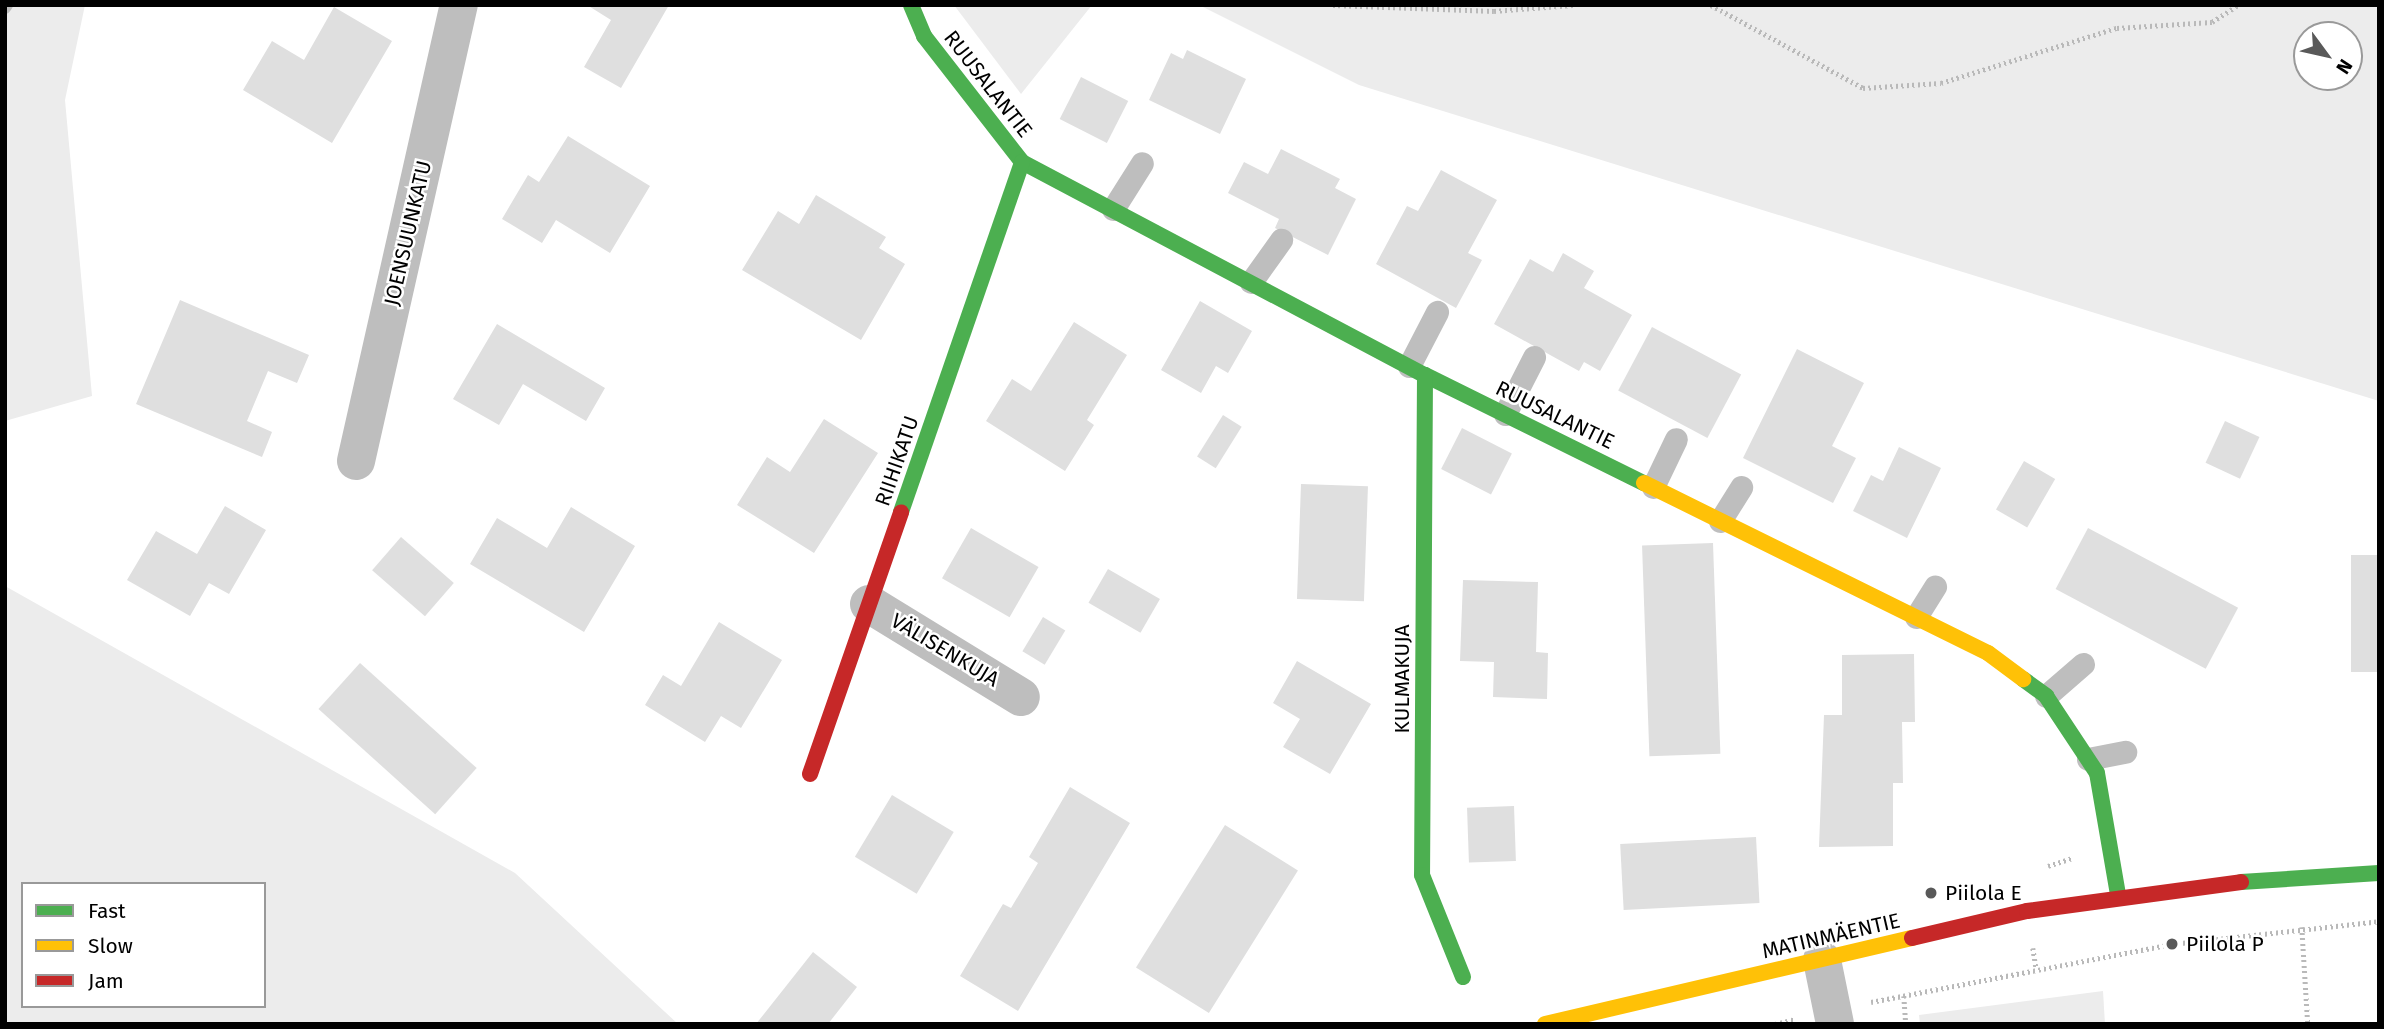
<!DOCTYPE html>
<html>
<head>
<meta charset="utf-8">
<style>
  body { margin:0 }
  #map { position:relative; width:2384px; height:1029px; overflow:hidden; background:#fff; font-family:"Fira Sans",sans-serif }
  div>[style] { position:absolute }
  .green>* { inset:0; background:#ececec }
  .stream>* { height:12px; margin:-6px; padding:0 6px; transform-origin:6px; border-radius:6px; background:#bfbfbf }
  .building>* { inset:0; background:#dfdfdf; transform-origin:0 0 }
  .path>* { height:4.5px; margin-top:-2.25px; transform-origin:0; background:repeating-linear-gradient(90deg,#b9b9b9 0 2px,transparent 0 5.5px) }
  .lane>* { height:23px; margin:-11.5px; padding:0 11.5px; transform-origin:11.5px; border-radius:11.5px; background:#bebebe }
  .street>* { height:38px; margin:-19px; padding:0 19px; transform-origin:19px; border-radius:19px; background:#bebebe }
  .fast>* { height:16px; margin:-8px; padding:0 8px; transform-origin:8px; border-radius:8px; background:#4caf50 }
  .slow>* { height:16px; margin:-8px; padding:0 8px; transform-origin:8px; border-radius:8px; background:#ffc107 }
  .jam>* { height:16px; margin:-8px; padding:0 8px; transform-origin:8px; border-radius:8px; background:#c62828 }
  .dots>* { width:19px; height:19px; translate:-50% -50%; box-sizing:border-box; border:4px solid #fff; border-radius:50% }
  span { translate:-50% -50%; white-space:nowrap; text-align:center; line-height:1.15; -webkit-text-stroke:5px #fff; paint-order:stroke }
  .street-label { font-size:21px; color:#000 }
  .poi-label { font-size:21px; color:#000 }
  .left { translate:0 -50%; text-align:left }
  .frame { position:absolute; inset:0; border:7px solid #000; pointer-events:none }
  .legend { position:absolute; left:21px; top:882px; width:245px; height:126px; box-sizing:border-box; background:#fff; border:2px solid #999; margin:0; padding:9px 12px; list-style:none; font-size:21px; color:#000 }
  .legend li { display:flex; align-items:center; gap:14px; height:35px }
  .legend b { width:35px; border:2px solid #999 }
  .north { position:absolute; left:2293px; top:21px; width:70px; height:70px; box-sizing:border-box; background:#fff; border:2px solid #999; border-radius:50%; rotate:123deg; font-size:19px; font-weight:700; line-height:28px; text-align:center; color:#000 }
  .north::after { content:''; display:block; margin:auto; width:24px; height:32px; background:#595959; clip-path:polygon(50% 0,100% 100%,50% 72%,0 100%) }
</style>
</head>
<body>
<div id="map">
  <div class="green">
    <div style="clip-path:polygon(5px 5px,85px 5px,65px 100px,92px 396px,5px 421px)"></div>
    <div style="clip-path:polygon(954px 5px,1092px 5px,1021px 94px)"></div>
    <div style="clip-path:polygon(evenodd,1199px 5px,2379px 5px,2379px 401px,1359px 85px,1199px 5px,2349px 35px,2349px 77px,2307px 77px,2307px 35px,2349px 35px)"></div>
    <div style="clip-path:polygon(evenodd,5px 586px,515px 873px,678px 1024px,5px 1024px,5px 586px,23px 884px,264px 884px,264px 1006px,23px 1006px,23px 884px)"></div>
    <div style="clip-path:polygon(2103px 991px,2105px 1024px,1920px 1024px,1919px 1015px)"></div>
  </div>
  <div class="stream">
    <div style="left:5px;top:8px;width:4px;rotate:-56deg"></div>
  </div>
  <div class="building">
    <div style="clip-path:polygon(587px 5px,669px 5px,621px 88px,584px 67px,611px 20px)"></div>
    <div style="clip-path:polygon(334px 7px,392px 41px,332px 143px,243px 90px,272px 41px,304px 60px)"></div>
    <div style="clip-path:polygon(1187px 50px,1246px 79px,1220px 134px,1149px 100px,1171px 53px,1183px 59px)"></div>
    <div style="left:1081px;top:77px;width:53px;height:47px;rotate:27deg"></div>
    <div style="clip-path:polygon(568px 136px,650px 186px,610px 253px,556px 220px,542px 243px,502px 219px,528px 175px,539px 182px)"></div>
    <div style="clip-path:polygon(1281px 149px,1340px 179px,1335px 188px,1356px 199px,1328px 255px,1275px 228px,1279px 219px,1228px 193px,1244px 162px,1268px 174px)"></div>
    <div style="clip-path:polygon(1441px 170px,1497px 200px,1468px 253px,1482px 260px,1456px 308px,1376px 264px,1407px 206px,1418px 211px)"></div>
    <div style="clip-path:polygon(816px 195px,886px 237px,879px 248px,905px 264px,861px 340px,742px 270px,778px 211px,799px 224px)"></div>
    <div style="clip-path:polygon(1563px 253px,1594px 271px,1584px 288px,1632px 315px,1600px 371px,1584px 362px,1579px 371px,1494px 324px,1530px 259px,1553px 272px)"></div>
    <div style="clip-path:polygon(180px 300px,309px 355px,297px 383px,268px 371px,247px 421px,272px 432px,262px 457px,136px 404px)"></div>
    <div style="clip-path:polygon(1200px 301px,1252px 331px,1228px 373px,1216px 366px,1201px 393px,1161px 370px)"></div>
    <div style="clip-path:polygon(1074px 322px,1127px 355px,1087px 420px,1094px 425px,1065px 471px,986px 421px,1012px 379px,1031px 391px)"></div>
    <div style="clip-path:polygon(497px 324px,605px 388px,586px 421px,523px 384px,499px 425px,453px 399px)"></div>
    <div style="left:1652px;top:327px;width:101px;height:72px;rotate:28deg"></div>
    <div style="clip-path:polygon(1797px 349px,1864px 383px,1832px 446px,1856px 458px,1833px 503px,1743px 458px)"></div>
    <div style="left:1223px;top:415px;width:22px;height:49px;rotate:32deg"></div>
    <div style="clip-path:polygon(824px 419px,878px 453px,814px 553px,737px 505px,767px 457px,790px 472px)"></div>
    <div style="left:2225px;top:421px;width:38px;height:46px;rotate:25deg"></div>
    <div style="left:1462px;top:428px;width:56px;height:46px;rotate:27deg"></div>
    <div style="clip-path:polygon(1899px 447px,1941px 468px,1907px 538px,1853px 511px,1871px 475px,1883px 481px)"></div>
    <div style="left:2024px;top:461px;width:36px;height:56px;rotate:30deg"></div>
    <div style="left:1301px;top:484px;width:67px;height:115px;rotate:2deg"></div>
    <div style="clip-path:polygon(225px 506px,266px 530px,229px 594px,209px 583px,190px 616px,127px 580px,156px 531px,197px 554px)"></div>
    <div style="clip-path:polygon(571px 507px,635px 546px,584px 632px,470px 564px,497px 518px,547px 548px)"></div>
    <div style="left:971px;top:528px;width:78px;height:58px;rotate:30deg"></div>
    <div style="left:2088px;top:528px;width:170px;height:69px;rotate:28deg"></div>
    <div style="left:401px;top:537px;width:70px;height:44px;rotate:41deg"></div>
    <div style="left:1713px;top:543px;width:211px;height:71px;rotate:88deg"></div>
    <div style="left:2379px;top:555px;width:117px;height:28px;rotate:90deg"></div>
    <div style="left:1108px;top:569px;width:60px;height:39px;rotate:30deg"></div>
    <div style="clip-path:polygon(1463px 580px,1538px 582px,1536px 652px,1548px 653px,1547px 699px,1493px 697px,1494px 662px,1460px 661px)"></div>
    <div style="left:1043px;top:617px;width:26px;height:40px;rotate:31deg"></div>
    <div style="clip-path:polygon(719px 622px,782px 660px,741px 728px,721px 716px,705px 742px,645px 705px,663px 675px,681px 686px)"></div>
    <div style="clip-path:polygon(1914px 654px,1915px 722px,1902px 722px,1903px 783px,1893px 783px,1893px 846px,1819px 847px,1824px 715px,1842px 715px,1842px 655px)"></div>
    <div style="clip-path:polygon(1297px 661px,1371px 704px,1330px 774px,1283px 747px,1300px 719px,1273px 703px)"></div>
    <div style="left:360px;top:663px;width:157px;height:62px;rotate:42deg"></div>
    <div style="clip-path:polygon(1070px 787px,1130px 823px,1018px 1011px,960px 976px,1003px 904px,1011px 908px,1038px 863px,1029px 857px)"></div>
    <div style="left:892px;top:795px;width:72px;height:72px;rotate:31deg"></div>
    <div style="left:1514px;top:806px;width:55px;height:47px;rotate:88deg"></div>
    <div style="left:1225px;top:825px;width:86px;height:168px;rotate:32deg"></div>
    <div style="left:1756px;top:837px;width:66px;height:136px;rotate:87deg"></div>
    <div style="clip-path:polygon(813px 952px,857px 987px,828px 1024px,756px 1024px)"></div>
  </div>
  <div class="path">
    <div style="left:1333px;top:5px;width:161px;rotate:2.1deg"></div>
    <div style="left:1494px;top:11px;width:79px;rotate:-4.3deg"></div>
    <div style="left:1711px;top:5px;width:173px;rotate:28.6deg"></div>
    <div style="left:1863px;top:88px;width:78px;rotate:-3.7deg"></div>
    <div style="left:1941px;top:83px;width:184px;rotate:-17.4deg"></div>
    <div style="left:2117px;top:28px;width:95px;rotate:-3.6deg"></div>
    <div style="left:2212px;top:22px;width:31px;rotate:-33deg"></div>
    <div style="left:2048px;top:866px;width:26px;rotate:-18deg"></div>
    <div style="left:2302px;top:927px;width:97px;rotate:86.5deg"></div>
    <div style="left:2033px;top:948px;width:20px;rotate:81deg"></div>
    <div style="left:1904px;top:996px;width:28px;rotate:86deg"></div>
    <div style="left:1871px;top:1002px;width:307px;rotate:-10.9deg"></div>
    <div style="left:2172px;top:944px;width:208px;rotate:-6.3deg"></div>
    <div style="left:1775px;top:1024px;width:21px;rotate:-14deg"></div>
  </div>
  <div class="lane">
    <div style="left:1113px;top:209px;width:54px;rotate:-57.8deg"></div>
    <div style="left:1251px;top:282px;width:52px;rotate:-54.5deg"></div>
    <div style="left:1409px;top:366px;width:61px;rotate:-62.6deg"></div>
    <div style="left:1505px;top:414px;width:64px;rotate:-63deg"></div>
    <div style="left:1653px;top:487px;width:53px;rotate:-64.4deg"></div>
    <div style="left:1720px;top:521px;width:40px;rotate:-58deg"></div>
    <div style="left:1916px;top:617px;width:36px;rotate:-58deg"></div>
    <div style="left:2046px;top:696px;width:49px;rotate:-40.9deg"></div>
    <div style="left:2088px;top:759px;width:38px;rotate:-11deg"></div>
  </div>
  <div class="street">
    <div style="left:356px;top:461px;width:467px;rotate:-77.3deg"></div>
    <div style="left:869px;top:604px;width:178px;rotate:31.5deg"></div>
    <div style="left:1822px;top:960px;width:65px;rotate:78.5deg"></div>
  </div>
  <div class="fast">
    <div style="left:911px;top:5px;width:34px;rotate:67deg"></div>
    <div style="left:924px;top:36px;width:160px;rotate:52.1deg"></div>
    <div style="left:1022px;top:162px;width:456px;rotate:27.9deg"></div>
    <div style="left:1425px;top:375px;width:244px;rotate:26.3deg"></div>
    <div style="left:1425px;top:375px;width:500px;rotate:90.34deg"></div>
    <div style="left:1422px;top:875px;width:110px;rotate:68.1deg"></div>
    <div style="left:901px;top:512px;width:370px;rotate:-70.9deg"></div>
    <div style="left:2023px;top:679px;width:29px;rotate:36deg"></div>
    <div style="left:2046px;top:696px;width:92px;rotate:56.5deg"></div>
    <div style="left:2097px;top:773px;width:124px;rotate:80.2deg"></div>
    <div style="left:2241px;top:882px;width:138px;rotate:-3.7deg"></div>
  </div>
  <div class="slow">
    <div style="left:1644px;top:483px;width:384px;rotate:26.3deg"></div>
    <div style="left:1988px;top:653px;width:44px;rotate:36.6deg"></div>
    <div style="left:1545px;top:1024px;width:377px;rotate:-13.2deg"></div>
  </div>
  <div class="jam">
    <div style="left:810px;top:774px;width:277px;rotate:-70.8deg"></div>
    <div style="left:1912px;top:938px;width:118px;rotate:-13.2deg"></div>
    <div style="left:2027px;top:911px;width:216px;rotate:-7.7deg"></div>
  </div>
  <div class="dots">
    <div style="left:1931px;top:893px;background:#595959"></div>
    <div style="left:2172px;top:944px;background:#595959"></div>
  </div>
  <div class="street-label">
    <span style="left:988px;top:84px;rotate:52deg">RUUSALANTIE</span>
    <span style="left:408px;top:233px;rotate:-77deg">JOENSUUNKATU</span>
    <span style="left:1555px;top:415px;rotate:26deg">RUUSALANTIE</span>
    <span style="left:897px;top:461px;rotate:-71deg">RIIHIKATU</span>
    <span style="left:945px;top:650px;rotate:31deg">VÄLISENKUJA</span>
    <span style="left:1402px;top:679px;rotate:-90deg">KULMAKUJA</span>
    <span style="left:1831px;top:936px;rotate:-13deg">MATINMÄENTIE</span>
  </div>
  <div class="poi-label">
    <span class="left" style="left:1945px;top:893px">Piilola E</span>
    <span class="left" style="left:2186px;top:944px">Piilola P</span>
  </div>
  <div class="frame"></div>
  <ul class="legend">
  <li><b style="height:9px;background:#4caf50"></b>Fast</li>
  <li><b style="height:9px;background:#ffc107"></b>Slow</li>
  <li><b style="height:9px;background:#c62828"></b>Jam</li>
  </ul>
  <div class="north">N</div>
</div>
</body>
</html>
